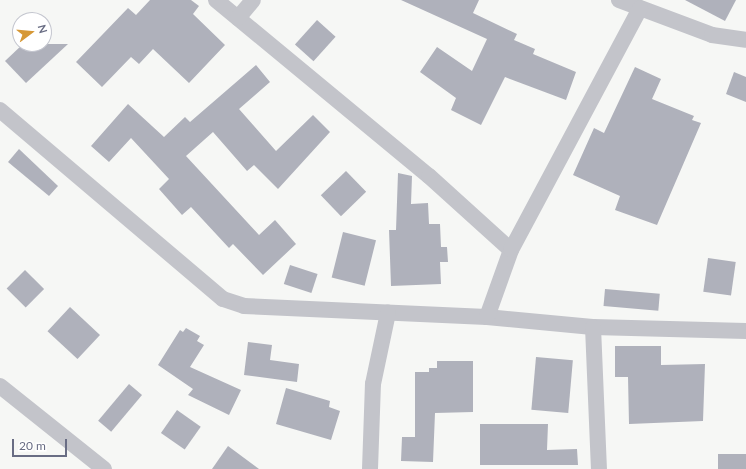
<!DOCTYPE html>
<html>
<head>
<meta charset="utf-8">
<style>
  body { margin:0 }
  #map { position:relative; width:746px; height:469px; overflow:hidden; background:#f6f7f5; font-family:Lato,sans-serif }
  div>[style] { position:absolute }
  .building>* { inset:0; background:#afb1bb; transform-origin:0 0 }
  .street>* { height:16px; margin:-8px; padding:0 8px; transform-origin:8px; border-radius:8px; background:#c3c4ca }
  span { translate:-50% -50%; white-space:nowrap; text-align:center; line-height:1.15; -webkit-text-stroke:4px #fff; paint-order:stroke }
  .north { position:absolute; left:12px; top:12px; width:40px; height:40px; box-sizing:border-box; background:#fff; border:1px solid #c3c5ce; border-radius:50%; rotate:74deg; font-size:11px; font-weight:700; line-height:16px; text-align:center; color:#696d84 }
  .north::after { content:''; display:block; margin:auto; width:14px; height:18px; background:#d69836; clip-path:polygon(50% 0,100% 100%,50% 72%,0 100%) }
  .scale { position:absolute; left:12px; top:439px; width:55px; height:18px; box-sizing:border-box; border:2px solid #696d84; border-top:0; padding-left:5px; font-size:12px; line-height:14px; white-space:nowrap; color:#696d84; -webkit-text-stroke:3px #fff; paint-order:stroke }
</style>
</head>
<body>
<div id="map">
  <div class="building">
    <div style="clip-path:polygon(150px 0,191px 0,199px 6px,193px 14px,225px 45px,189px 83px,153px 49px,139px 64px,131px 57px,102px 87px,76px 62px,128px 8px,136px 15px)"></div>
    <div style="clip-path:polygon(401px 0,479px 0,473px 13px,517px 34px,514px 40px,535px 49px,533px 54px,576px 72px,566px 100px,505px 77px,481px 125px,451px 110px,456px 98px,420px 72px,437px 47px,472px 71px,487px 39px)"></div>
    <div style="clip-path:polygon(685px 0,736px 0,725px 21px)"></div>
    <div style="left:317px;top:20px;width:25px;height:33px;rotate:42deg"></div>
    <div style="clip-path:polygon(23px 44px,68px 44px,26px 83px,5px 61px)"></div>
    <div style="clip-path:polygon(256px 65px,270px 82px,239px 109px,276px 151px,313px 115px,330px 132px,278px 189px,254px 165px,247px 171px,213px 132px,186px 156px,259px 235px,275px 220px,296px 244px,263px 275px,233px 244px,229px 248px,191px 207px,182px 215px,159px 189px,169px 179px,131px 138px,109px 162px,91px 146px,128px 104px,164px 137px,185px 117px,190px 122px)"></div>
    <div style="clip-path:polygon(635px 67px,661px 79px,652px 99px,694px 116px,692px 120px,701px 123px,657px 225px,615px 210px,620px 196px,573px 175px,594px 128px,604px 133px)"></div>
    <div style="clip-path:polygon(734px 72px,746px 77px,746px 102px,726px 94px)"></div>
    <div style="clip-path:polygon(19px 149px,58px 186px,49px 196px,8px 162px)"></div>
    <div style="left:346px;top:171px;width:29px;height:35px;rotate:46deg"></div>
    <div style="clip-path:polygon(398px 173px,412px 176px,411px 204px,428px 203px,429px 224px,440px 224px,441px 247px,447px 247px,448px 262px,440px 262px,441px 284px,391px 286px,389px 230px,396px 230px)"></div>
    <div style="left:343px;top:232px;width:34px;height:47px;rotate:14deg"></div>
    <div style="left:708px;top:258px;width:28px;height:34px;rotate:8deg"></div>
    <div style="left:290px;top:265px;width:29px;height:20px;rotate:18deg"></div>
    <div style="left:25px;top:270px;width:27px;height:26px;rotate:45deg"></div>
    <div style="left:605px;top:289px;width:55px;height:17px;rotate:5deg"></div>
    <div style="left:70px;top:307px;width:41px;height:33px;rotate:43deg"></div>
    <div style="clip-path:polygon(186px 328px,200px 336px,197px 341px,204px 345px,190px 367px,241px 390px,229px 415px,188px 395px,193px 389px,158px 365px,180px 330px,183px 332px)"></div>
    <div style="clip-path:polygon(248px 342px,272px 345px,270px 360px,299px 364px,297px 382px,244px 375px)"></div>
    <div style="clip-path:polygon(615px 346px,661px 346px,661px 365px,705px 364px,703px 421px,629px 424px,628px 377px,615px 377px)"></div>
    <div style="left:536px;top:357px;width:37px;height:53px;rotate:5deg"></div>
    <div style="clip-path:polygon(437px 361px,473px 361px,473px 412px,435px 413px,433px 462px,401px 461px,402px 437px,415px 437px,415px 372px,429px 372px,429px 368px,437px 368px)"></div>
    <div style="left:129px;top:384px;width:17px;height:48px;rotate:40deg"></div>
    <div style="clip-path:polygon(286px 388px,330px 401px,329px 407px,340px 411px,331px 440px,276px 424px)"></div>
    <div style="left:177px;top:410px;width:29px;height:28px;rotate:35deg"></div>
    <div style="clip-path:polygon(480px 424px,548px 424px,547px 450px,577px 449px,578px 465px,480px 465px)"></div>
    <div style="clip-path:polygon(228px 446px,259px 469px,212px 469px)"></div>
    <div style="left:718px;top:454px;width:28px;height:15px"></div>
  </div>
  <div class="street">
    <div style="left:216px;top:0;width:276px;rotate:39.6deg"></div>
    <div style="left:429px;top:176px;width:110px;rotate:42.1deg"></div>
    <div style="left:619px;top:0;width:99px;rotate:20.6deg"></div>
    <div style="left:712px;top:35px;width:34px;rotate:8deg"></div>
    <div style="left:238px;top:18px;width:23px;rotate:-50deg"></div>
    <div style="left:0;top:110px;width:292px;rotate:40.3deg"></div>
    <div style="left:223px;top:299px;width:22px;rotate:18deg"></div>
    <div style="left:244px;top:306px;width:243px;rotate:2.6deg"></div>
    <div style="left:487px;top:317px;width:106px;rotate:5.4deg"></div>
    <div style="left:593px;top:327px;width:153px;rotate:1.5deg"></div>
    <div style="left:487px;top:317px;width:71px;rotate:-70.3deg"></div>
    <div style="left:511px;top:250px;width:274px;rotate:-61.9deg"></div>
    <div style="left:593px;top:327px;width:142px;rotate:87.6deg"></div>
    <div style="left:0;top:386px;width:133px;rotate:38.6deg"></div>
    <div style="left:370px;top:469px;width:85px;rotate:-88deg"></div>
    <div style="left:373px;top:384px;width:73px;rotate:-78.1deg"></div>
  </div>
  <div class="north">N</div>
  <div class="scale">20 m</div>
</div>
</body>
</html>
